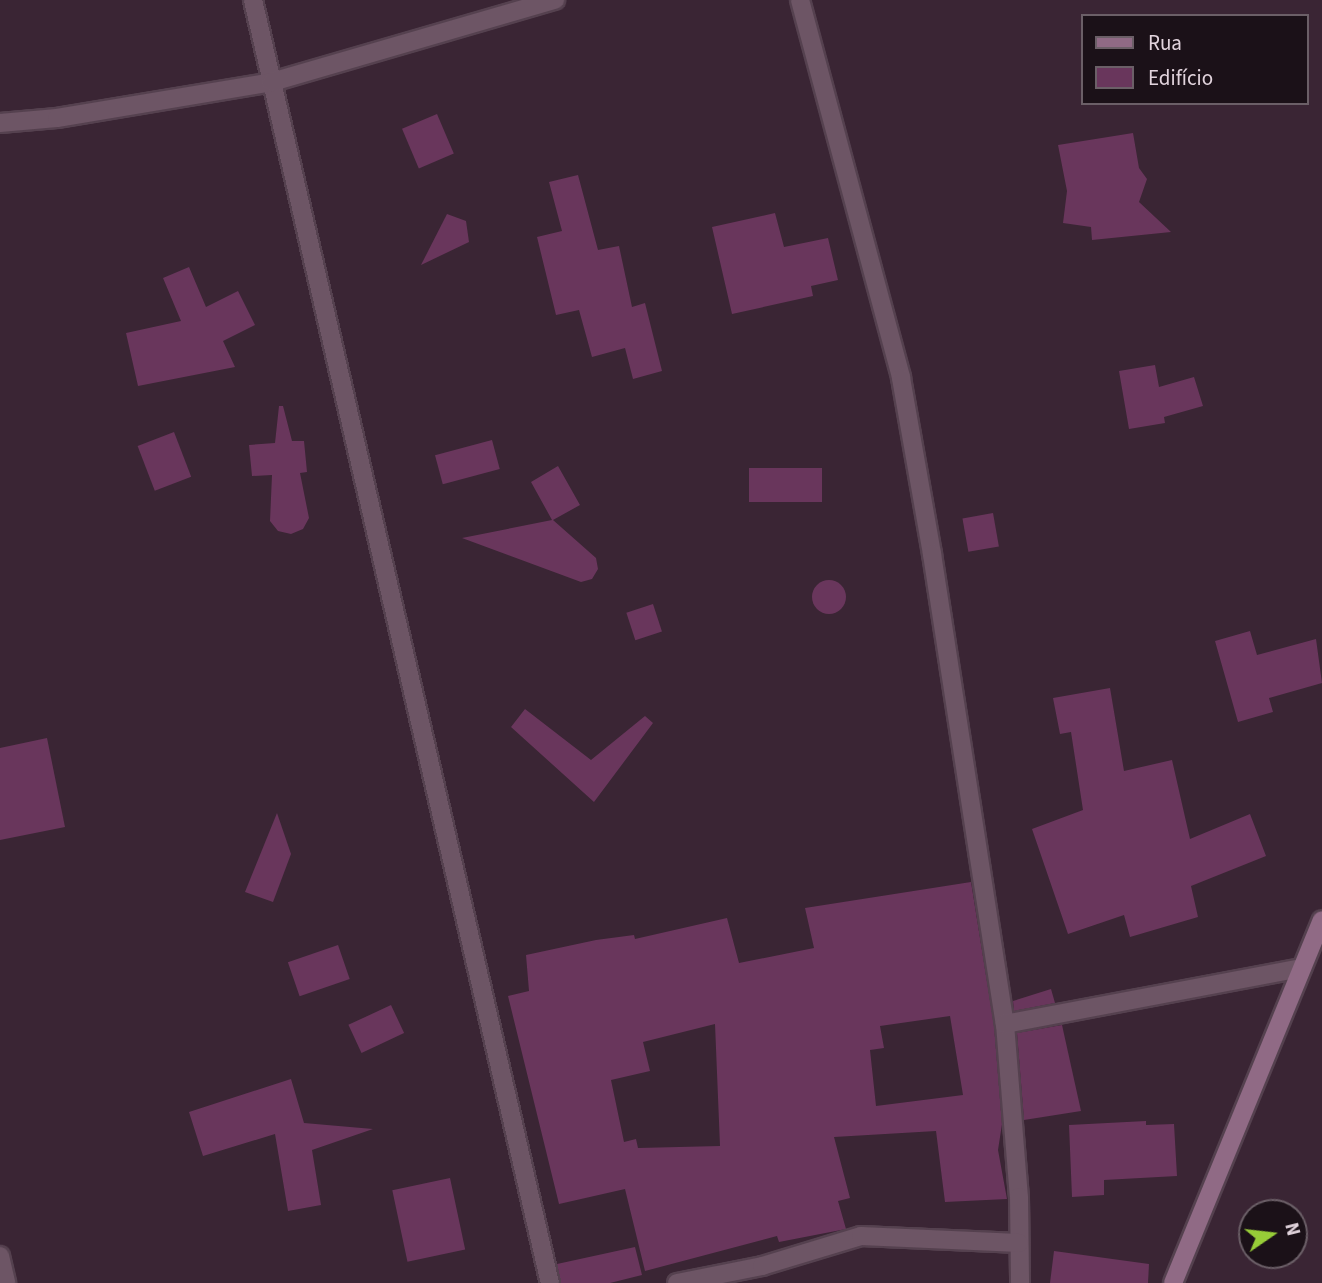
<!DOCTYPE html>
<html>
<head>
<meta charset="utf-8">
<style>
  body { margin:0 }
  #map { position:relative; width:1322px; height:1283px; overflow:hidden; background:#3a2534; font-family:"Source Sans 3",sans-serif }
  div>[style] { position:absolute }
  .building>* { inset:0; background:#69365c; transform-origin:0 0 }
  .round { border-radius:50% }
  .roads { filter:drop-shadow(2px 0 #55414f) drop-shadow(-2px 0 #55414f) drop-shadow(0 2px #55414f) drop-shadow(0 -2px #55414f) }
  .minor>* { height:18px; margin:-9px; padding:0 9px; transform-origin:9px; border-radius:9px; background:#6d5565 }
  .secondary>* { height:18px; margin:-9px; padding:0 9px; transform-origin:9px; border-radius:9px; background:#906a85 }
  span { translate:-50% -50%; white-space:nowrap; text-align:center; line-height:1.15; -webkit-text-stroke:5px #1b1118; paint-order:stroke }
  .legend { position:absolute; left:1081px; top:14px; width:228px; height:91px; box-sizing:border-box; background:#1b1118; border:2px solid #6b5f67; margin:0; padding:9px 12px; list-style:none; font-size:21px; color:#e2d4dd }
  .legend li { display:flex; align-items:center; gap:14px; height:35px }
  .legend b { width:35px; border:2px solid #6b5f67 }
  .north { position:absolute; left:1238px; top:1199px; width:70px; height:70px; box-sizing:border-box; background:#1b1118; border:2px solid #6b5f67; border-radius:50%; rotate:76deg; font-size:19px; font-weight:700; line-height:28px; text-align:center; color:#e2d4dd }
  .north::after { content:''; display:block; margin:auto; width:24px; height:32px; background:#97cc38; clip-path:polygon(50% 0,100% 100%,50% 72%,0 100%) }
</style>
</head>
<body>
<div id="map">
  <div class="building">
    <div style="left:437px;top:114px;width:43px;height:38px;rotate:67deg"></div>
    <div style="clip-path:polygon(1133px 133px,1139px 168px,1147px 179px,1139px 202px,1171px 232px,1092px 240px,1091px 227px,1063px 223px,1067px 191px,1058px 145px)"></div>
    <div style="clip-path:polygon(578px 175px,598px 250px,619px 246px,632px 307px,645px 303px,662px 371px,633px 379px,625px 348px,592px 357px,579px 310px,556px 315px,537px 237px,562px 231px,549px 182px)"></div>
    <div style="clip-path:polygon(775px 213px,784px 247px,828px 238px,838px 280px,811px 286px,813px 296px,732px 314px,712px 227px)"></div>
    <div style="clip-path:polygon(447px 214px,466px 221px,469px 242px,421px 265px)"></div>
    <div style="clip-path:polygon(189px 267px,206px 307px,238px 291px,255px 325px,223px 341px,235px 367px,138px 386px,126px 333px,181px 321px,163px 278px)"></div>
    <div style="clip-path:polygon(1155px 365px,1159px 387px,1194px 377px,1203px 406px,1164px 417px,1165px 423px,1129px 429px,1119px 371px)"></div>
    <div style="clip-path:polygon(279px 406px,283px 406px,292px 441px,304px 441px,307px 472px,300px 473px,309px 518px,303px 529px,291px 534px,278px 531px,270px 521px,272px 475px,252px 476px,249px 445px,275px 443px)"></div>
    <div style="left:174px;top:432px;width:48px;height:39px;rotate:69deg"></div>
    <div style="left:492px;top:440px;width:30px;height:59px;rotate:75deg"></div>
    <div style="clip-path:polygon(558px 466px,580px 505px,553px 520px,596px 558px,598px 569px,592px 579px,581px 582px,462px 538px,552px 520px,531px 482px)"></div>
    <div style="left:822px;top:468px;width:34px;height:73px;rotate:90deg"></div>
    <div style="left:993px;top:513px;width:34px;height:31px;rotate:80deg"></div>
    <div class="round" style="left:812px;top:580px;width:34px;height:34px"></div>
    <div style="left:653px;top:604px;width:29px;height:28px;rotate:72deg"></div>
    <div style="clip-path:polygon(1250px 631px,1257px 655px,1316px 639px,1322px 683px,1269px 698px,1273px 712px,1238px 722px,1215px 641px)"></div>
    <div style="clip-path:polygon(1110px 688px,1124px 771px,1172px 760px,1190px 839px,1250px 814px,1266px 856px,1191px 886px,1198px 917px,1130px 937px,1124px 915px,1068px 934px,1032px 829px,1083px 810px,1071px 732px,1060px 734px,1053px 698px)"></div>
    <div style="clip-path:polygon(525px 709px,591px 760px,645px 716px,653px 723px,594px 802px,511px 727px)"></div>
    <div style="clip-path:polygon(47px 738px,65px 827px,0 840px,0 748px)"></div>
    <div style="clip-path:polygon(277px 813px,291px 854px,273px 902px,245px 892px)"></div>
    <div style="clip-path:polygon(evenodd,971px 882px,994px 1025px,1002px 1124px,998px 1150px,1007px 1199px,945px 1202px,936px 1131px,834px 1137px,850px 1198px,838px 1201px,846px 1229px,779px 1242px,777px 1236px,645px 1271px,625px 1189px,559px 1204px,508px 996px,529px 991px,526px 955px,596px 940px,634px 935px,635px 939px,727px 918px,739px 963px,814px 948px,805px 908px,971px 882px,950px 1016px,963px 1095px,876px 1106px,870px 1050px,884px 1048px,880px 1026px,950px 1016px,971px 882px,715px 1024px,720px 1146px,638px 1148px,636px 1139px,624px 1142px,611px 1080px,650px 1071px,643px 1042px,715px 1024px)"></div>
    <div style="left:338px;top:945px;width:36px;height:53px;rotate:71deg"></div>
    <div style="clip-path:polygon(1051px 989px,1055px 1003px,1014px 1011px,1013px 1001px)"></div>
    <div style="left:391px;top:1005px;width:31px;height:47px;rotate:65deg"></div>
    <div style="clip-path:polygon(1062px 1025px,1081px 1111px,1024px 1120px,1017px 1033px)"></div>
    <div style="clip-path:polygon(291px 1079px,304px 1123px,373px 1129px,312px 1150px,321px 1205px,288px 1211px,275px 1134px,203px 1156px,189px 1112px)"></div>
    <div style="clip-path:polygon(1146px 1121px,1146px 1125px,1174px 1124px,1177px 1176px,1104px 1180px,1104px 1195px,1072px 1197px,1069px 1125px)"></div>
    <div style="left:450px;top:1178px;width:73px;height:59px;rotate:78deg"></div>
    <div style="clip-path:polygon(635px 1247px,642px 1275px,610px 1283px,561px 1283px,557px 1264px)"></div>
    <div style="clip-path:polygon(1054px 1251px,1149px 1264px,1148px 1283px,1050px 1283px)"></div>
  </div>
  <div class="roads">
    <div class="minor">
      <div style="left:253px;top:0;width:1317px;rotate:76.97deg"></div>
      <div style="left:800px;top:0;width:391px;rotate:75deg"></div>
      <div style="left:901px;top:378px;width:179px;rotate:80deg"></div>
      <div style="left:932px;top:554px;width:476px;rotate:81.2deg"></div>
      <div style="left:1005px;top:1024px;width:174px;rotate:85.4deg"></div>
      <div style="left:1019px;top:1197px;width:86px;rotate:89.3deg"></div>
      <div style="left:0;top:123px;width:57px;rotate:-5deg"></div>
      <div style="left:57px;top:118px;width:218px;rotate:-9.5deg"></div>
      <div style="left:272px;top:82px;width:295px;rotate:-16.2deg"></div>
      <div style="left:1005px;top:1024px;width:302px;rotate:-10.7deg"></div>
      <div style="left:0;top:1256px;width:28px;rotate:77deg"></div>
      <div style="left:677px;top:1283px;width:87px;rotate:-11.3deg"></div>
      <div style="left:762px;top:1266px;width:103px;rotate:-16.9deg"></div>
      <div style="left:861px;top:1236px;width:158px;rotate:2.5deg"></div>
    </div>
    <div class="secondary">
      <div style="left:1173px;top:1283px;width:392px;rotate:-67.7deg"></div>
    </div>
  </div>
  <ul class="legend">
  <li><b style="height:9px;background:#906a85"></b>Rua</li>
  <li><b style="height:19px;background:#69365c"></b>Edifício</li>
  </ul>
  <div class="north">N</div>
</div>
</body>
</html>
